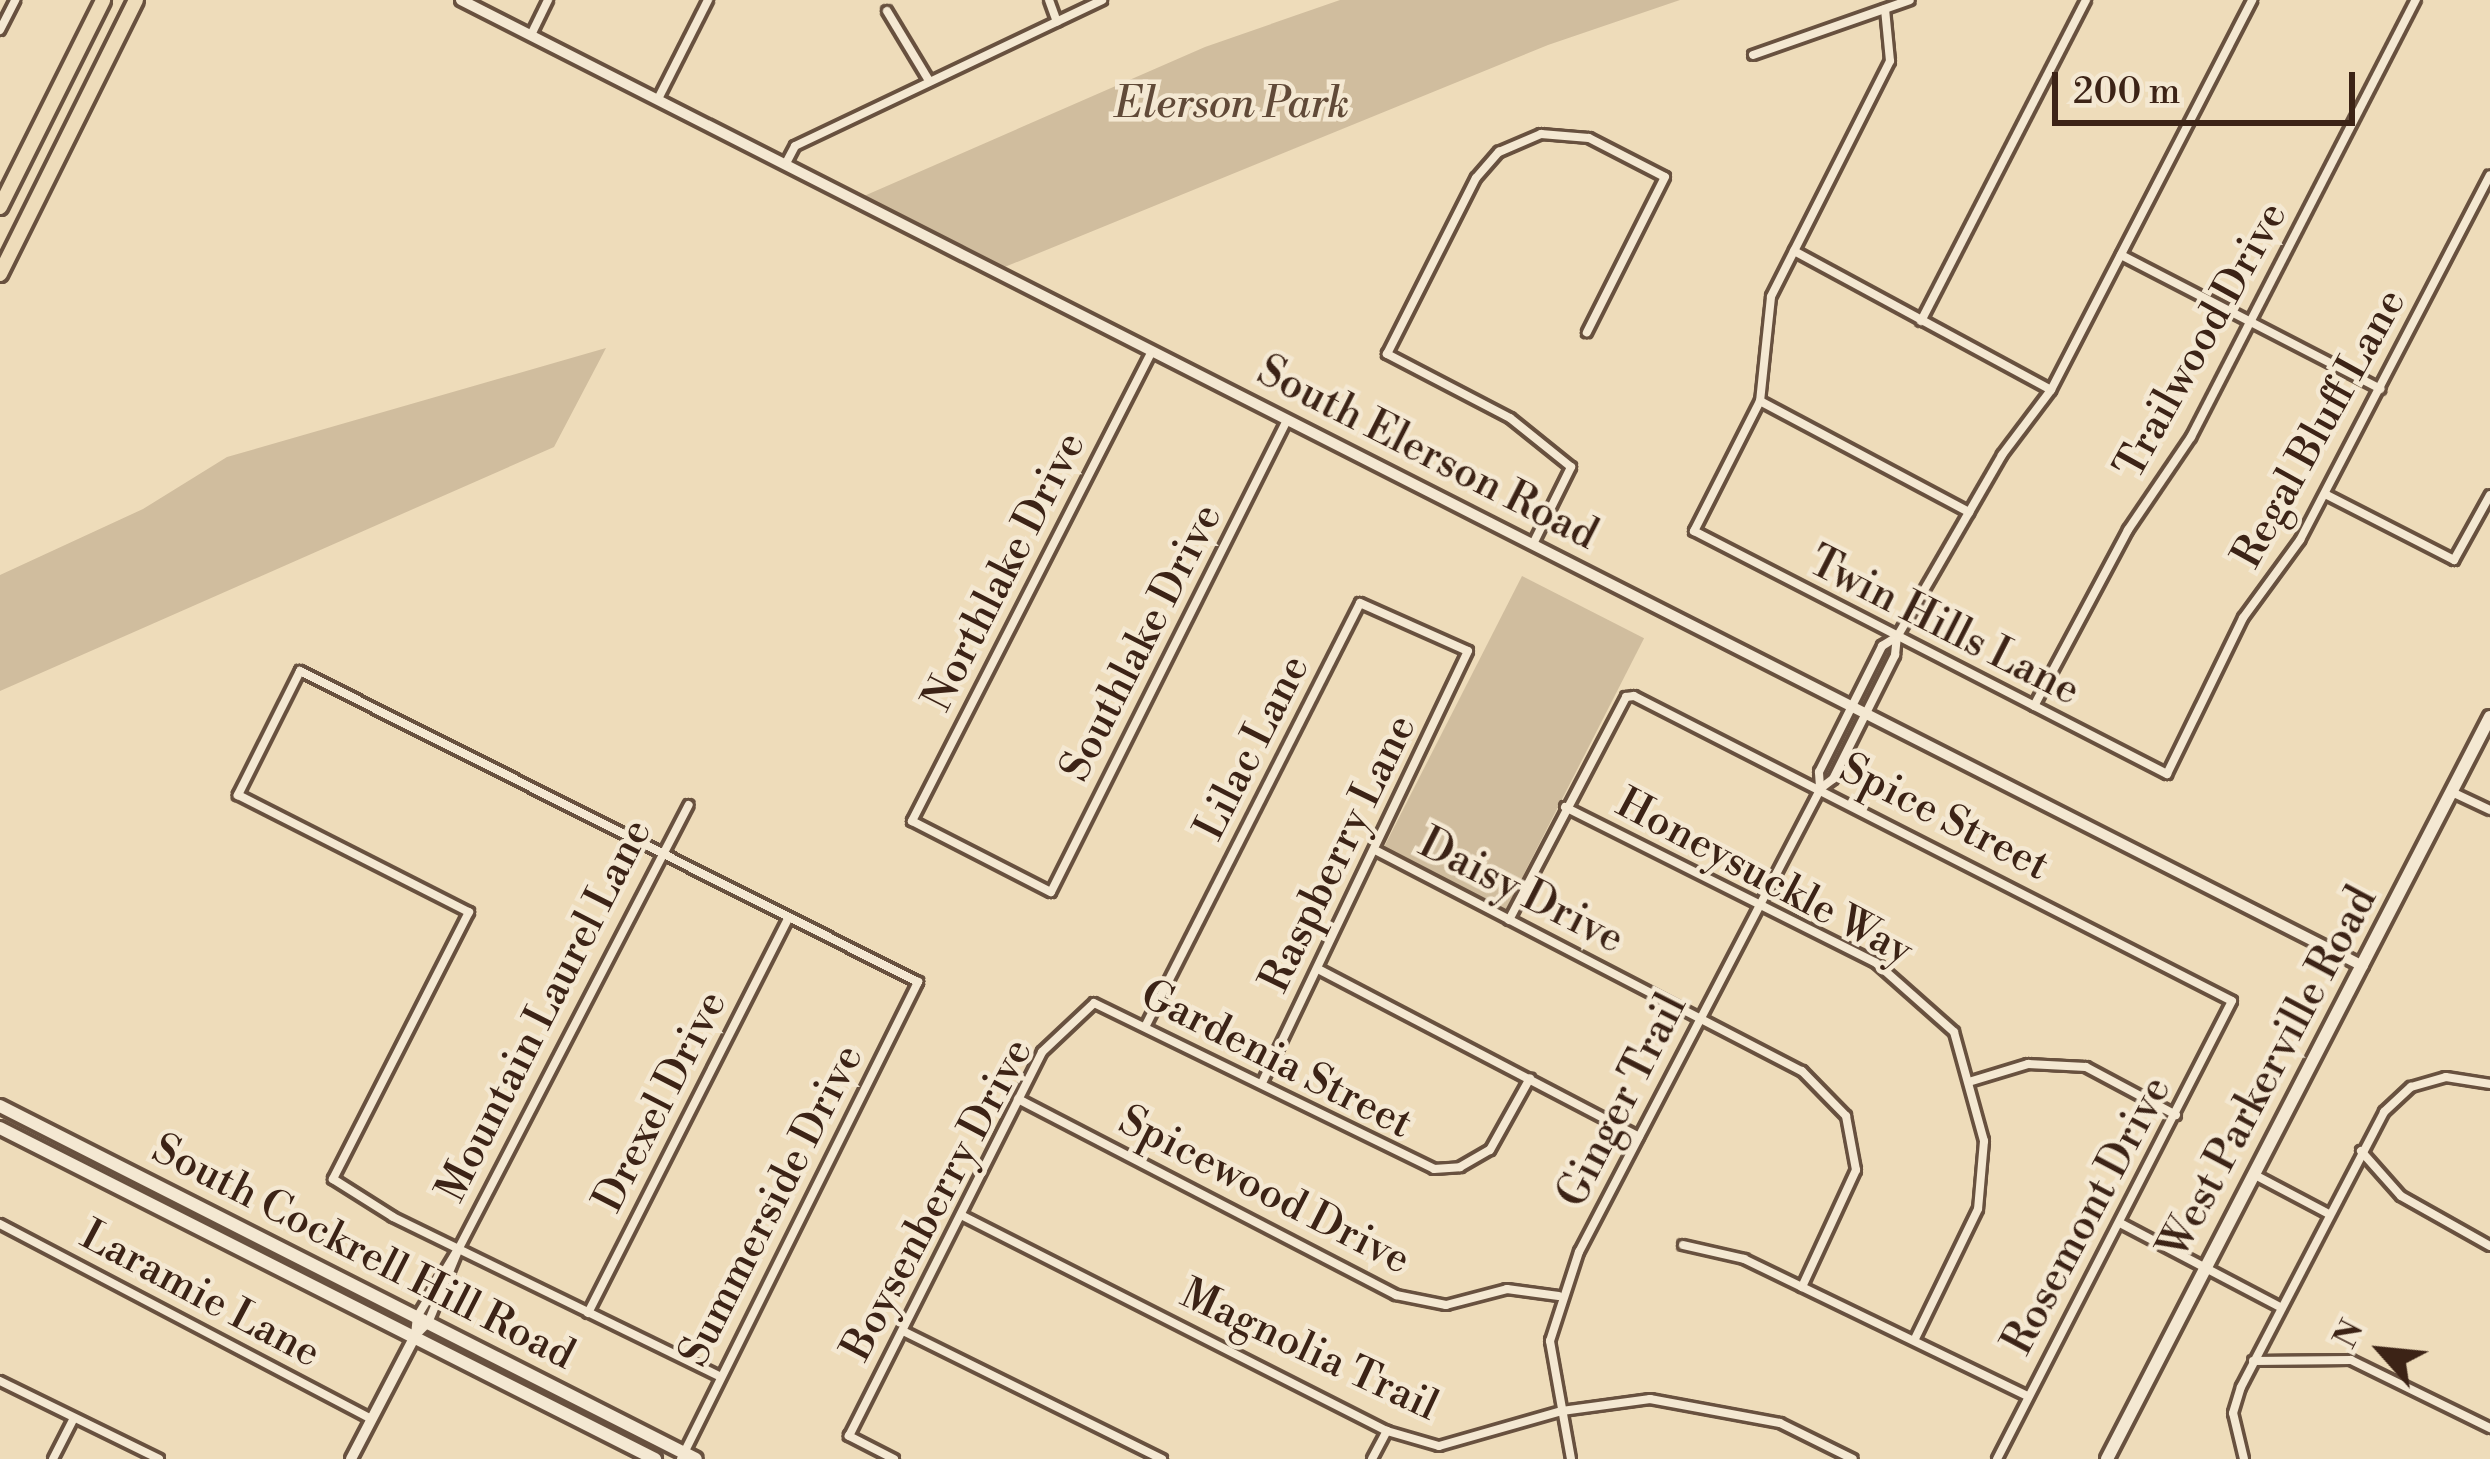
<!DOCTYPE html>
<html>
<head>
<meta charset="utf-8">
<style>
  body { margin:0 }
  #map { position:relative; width:2490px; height:1459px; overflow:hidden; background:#eedcba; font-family:"Libre Bodoni",serif }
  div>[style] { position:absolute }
  .green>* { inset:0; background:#d0bd9e; transform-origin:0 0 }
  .roads { filter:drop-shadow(3px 0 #68513f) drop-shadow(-3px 0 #68513f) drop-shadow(0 3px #68513f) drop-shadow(0 -3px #68513f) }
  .minor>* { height:8px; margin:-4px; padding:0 4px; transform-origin:4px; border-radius:4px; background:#f4e8d2 }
  .tertiary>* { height:10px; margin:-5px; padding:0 5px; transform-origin:5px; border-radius:5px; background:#f4e8d2 }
  .secondary>* { height:12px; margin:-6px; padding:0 6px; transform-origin:6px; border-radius:6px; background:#f4e8d2 }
  .primary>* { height:14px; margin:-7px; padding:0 7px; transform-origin:7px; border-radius:7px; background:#eedcba }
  span { translate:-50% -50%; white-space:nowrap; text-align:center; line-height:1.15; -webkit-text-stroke:9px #f4e8d2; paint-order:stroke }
  .park-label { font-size:42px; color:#614a38; font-style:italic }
  .street-label { font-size:42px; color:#3c2316 }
  .north { position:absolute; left:2322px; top:1291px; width:120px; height:120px; -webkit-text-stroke:9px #f4e8d2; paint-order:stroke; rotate:297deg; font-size:33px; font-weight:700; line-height:48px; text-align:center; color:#3c2316 }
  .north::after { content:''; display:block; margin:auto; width:42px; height:54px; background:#3c2316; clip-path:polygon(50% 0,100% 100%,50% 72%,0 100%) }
  .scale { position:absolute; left:2052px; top:72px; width:303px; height:54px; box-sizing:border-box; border:6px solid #3c2316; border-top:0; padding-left:15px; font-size:36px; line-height:42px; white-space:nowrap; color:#3c2316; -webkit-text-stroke:9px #f4e8d2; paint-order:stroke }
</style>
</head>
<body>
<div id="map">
  <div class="green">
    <div style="clip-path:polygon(1340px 0,1680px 0,1548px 45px,995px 271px,864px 196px,1205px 47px)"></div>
    <div style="clip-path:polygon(606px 348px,554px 447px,0 691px,0 575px,143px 509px,227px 457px)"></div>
    <div style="left:1522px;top:576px;width:137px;height:306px;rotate:27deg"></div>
  </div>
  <div class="roads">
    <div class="minor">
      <div style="left:1049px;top:0;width:23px;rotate:70deg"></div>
      <div style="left:1885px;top:9px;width:52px;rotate:84.5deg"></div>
      <div style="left:1890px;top:61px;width:264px;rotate:116.8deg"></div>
      <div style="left:1771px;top:297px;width:105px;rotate:96deg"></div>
      <div style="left:1760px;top:401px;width:146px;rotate:116.9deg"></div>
      <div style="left:1694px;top:531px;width:532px;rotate:27.19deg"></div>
      <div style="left:2167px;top:774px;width:174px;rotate:-64deg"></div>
      <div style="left:2243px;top:618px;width:97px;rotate:-53.8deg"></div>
      <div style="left:2300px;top:540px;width:411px;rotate:-62.5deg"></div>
      <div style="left:887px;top:11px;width:79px;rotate:58.9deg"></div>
      <div style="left:0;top:30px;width:34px;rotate:-63deg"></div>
      <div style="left:531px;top:35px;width:39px;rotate:-64deg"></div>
      <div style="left:1753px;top:55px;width:166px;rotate:-19.3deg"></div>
      <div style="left:658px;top:99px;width:111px;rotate:-63.2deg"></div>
      <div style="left:785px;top:165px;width:21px;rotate:-62deg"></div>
      <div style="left:795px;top:146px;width:340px;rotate:-25.4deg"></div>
      <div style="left:1794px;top:251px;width:292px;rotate:28.4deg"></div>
      <div style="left:2121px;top:255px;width:292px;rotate:27.3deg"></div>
      <div style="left:1921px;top:321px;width:361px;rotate:-62.8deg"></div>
      <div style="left:1152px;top:351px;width:528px;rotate:117.05deg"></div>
      <div style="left:912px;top:821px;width:156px;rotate:27.1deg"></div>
      <div style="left:1051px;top:892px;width:528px;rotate:-63.43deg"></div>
      <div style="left:1760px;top:401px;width:237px;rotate:28deg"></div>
      <div style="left:2325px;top:494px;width:145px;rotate:27.1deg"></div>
      <div style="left:2454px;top:560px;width:74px;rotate:-61deg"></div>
      <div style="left:1533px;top:544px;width:86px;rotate:-63.7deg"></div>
      <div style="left:1571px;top:467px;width:78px;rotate:-141.2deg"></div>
      <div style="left:1510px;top:418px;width:139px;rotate:-152.5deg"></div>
      <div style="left:1387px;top:354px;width:197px;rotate:-63.2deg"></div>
      <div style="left:1476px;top:178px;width:35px;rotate:-49deg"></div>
      <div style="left:1499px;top:152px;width:46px;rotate:-23.2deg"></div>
      <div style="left:1541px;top:134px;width:48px;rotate:4.8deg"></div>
      <div style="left:1589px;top:138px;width:85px;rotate:27.2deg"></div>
      <div style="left:1665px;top:177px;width:174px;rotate:116.7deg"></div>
      <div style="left:2034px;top:706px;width:200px;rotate:-61.9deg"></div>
      <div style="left:2128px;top:530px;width:112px;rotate:-55.9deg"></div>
      <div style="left:2191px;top:437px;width:492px;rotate:-62.8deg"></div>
      <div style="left:1820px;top:787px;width:15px;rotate:-94deg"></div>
      <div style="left:1819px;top:772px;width:141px;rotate:-63.4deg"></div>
      <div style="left:1882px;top:646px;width:15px;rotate:-32deg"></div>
      <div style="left:2452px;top:792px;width:42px;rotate:25.3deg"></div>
      <div style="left:1565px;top:807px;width:348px;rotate:26.6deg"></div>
      <div style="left:1876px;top:963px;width:104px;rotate:41.5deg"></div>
      <div style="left:1954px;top:1032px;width:113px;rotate:74.6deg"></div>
      <div style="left:1984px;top:1141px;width:68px;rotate:95deg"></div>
      <div style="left:1978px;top:1209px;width:144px;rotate:115.9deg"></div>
      <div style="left:1377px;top:851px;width:479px;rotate:27.4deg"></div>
      <div style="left:1802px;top:1071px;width:63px;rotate:45.6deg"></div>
      <div style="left:1846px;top:1116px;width:55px;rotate:79.5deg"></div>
      <div style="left:1856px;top:1170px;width:129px;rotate:114.8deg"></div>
      <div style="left:1509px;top:920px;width:252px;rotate:-62.3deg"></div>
      <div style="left:1626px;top:697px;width:8px;rotate:-7deg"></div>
      <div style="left:1634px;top:696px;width:671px;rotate:27.02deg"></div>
      <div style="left:2232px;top:1001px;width:515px;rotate:117.16deg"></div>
      <div style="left:1318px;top:969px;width:362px;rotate:27.6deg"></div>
      <div style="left:1146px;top:1025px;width:473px;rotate:-63.1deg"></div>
      <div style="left:1360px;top:603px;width:118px;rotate:24deg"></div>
      <div style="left:1468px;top:651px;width:478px;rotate:115.5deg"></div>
      <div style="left:1972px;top:1081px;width:59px;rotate:-16.9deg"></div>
      <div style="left:2028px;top:1064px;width:58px;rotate:3deg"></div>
      <div style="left:2086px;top:1067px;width:102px;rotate:28.1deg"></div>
      <div style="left:1018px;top:1099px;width:426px;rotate:27.4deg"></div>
      <div style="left:1396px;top:1295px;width:51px;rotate:11.3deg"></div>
      <div style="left:1446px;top:1305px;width:63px;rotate:-14.7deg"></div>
      <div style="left:1507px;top:1289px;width:52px;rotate:7.7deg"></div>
      <div style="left:2361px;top:1151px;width:60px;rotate:48.4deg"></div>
      <div style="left:2401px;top:1196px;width:102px;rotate:29.3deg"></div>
      <div style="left:2255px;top:1175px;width:84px;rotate:27.8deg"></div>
      <div style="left:961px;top:1215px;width:478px;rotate:26.9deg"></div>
      <div style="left:1387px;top:1431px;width:54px;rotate:16.1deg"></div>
      <div style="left:1439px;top:1446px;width:128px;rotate:-15.9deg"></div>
      <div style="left:1562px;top:1411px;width:89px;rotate:-7.8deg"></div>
      <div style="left:1650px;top:1399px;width:132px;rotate:10.5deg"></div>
      <div style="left:1780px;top:1423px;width:81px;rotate:26.3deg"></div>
      <div style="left:2120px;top:1223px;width:181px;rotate:27.7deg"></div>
      <div style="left:0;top:1224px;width:420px;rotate:27.7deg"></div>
      <div style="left:1683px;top:1245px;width:63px;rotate:12.9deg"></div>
      <div style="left:1744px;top:1259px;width:314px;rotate:25.8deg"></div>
      <div style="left:588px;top:1313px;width:442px;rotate:-63.1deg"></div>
      <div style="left:903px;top:1331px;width:289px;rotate:26.3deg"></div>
      <div style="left:415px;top:1335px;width:18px;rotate:-84deg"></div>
      <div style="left:417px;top:1317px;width:79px;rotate:-58.9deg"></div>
      <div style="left:415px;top:1336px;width:18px;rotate:-45deg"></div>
      <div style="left:428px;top:1323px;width:81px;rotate:-67.5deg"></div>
      <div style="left:459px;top:1248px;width:499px;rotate:-62.6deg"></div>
      <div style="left:2253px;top:1361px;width:98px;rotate:-0.6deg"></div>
      <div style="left:2351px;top:1360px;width:155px;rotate:26.1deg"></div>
      <div style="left:0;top:1381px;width:177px;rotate:26.1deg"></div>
      <div style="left:53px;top:1459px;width:46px;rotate:-62.9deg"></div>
      <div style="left:681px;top:1459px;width:533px;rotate:-63.58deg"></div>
      <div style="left:918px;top:982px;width:692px;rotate:-153.29deg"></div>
      <div style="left:300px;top:671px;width:139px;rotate:116.6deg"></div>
      <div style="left:238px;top:795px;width:259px;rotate:26.9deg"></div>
      <div style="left:469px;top:912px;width:300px;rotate:117deg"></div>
      <div style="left:333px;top:1179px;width:71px;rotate:32.3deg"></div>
      <div style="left:393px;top:1217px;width:363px;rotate:26deg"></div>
      <div style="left:894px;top:1459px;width:51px;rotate:-152.9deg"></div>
      <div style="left:849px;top:1436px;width:430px;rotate:-63.3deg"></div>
      <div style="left:1042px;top:1052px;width:71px;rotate:-43.3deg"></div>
      <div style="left:1094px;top:1003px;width:378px;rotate:26deg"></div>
      <div style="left:1434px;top:1169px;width:26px;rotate:-4deg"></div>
      <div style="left:1460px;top:1167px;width:34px;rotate:-30deg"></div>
      <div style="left:1490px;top:1150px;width:82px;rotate:-60.9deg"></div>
      <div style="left:1372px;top:1459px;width:32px;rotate:-62deg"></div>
      <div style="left:1571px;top:1459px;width:120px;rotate:-100.1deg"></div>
      <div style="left:1550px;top:1341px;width:94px;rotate:-72deg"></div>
      <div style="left:1579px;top:1252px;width:523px;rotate:-62.46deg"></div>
      <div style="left:1821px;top:788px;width:15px;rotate:-37deg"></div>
      <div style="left:1833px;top:779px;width:139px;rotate:-63.4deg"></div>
      <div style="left:1895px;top:655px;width:18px;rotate:-84deg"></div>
      <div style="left:1897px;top:637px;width:210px;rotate:-60deg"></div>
      <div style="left:2002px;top:455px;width:81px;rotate:-53deg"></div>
      <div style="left:2051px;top:390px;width:439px;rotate:-62.7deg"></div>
      <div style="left:2244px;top:1459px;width:47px;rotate:-103.4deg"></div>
      <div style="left:2233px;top:1413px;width:27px;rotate:-73deg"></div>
      <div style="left:2241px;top:1387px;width:310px;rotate:-62.5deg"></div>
      <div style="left:2384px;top:1112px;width:37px;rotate:-43deg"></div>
      <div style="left:2411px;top:1087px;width:36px;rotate:-16deg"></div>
      <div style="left:2446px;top:1077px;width:45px;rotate:9deg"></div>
    </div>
    <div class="tertiary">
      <div style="left:461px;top:0;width:2133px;rotate:26.93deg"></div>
      <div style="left:351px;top:1459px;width:139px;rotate:-62.5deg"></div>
    </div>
    <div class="secondary">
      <div style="left:0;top:1106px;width:780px;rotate:26.89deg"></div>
      <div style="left:0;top:1128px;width:734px;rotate:26.81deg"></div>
      <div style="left:2107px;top:1459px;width:835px;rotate:-62.7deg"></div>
    </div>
    <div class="primary">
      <div style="left:0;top:207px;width:231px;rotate:-63.5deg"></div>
      <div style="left:0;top:274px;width:306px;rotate:-63.6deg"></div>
    </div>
  </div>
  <div class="park-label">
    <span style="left:1232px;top:105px">Elerson Park</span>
  </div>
  <div class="street-label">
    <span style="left:2202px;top:341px;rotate:-61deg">Trailwood Drive</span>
    <span style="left:2320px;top:429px;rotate:-61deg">Regal Bluff Lane</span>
    <span style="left:1427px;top:454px;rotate:27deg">South Elerson Road</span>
    <span style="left:1005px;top:572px;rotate:-63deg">Northlake Drive</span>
    <span style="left:1944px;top:627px;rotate:27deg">Twin Hills Lane</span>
    <span style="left:1142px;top:643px;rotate:-63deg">Southlake Drive</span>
    <span style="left:1253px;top:748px;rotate:-63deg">Lilac Lane</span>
    <span style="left:1944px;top:818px;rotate:27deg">Spice Street</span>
    <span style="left:1339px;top:854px;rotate:-64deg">Raspberry Lane</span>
    <span style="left:1764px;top:878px;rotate:28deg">Honeysuckle Way</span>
    <span style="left:1521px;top:892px;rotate:27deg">Daisy Drive</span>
    <span style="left:545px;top:1011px;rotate:-63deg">Mountain Laurel Lane</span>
    <span style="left:1276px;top:1060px;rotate:27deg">Gardenia Street</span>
    <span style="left:2269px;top:1073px;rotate:-62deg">West Parkerville Road</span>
    <span style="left:1623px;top:1101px;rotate:-63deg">Ginger Trail</span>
    <span style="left:661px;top:1102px;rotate:-63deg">Drexel Drive</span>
    <span style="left:1264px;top:1191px;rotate:27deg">Spicewood Drive</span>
    <span style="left:938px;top:1200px;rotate:-62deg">Boysenberry Drive</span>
    <span style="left:772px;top:1206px;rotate:-63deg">Summerside Drive</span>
    <span style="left:2088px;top:1216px;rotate:-62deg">Rosemont Drive</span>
    <span style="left:363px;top:1253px;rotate:27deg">South Cockrell Hill Road</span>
    <span style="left:200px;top:1295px;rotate:28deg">Laramie Lane</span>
    <span style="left:1309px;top:1351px;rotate:25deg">Magnolia Trail</span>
  </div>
  <div class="north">N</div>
  <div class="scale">200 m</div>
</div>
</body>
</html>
